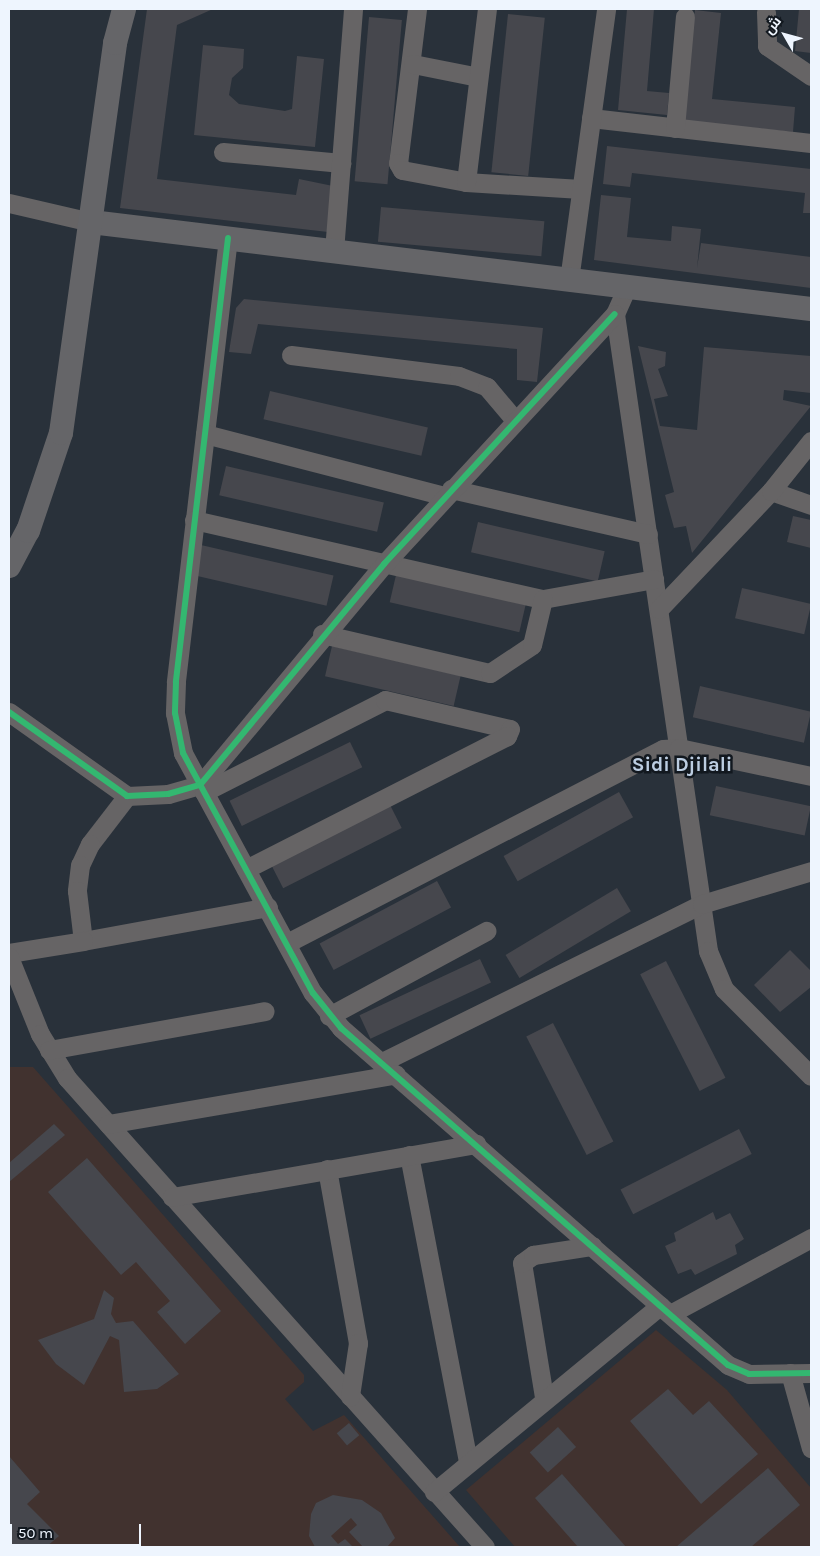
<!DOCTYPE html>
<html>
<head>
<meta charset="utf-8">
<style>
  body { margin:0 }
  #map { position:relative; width:820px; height:1556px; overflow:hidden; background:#29313a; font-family:Karla,Cairo,sans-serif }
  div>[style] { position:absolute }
  .education>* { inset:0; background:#41322f }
  .building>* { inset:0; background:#46474d; transform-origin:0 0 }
  .minor>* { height:19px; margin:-9.5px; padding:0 9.5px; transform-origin:9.5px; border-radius:9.5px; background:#666465 }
  .major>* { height:24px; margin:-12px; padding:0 12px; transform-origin:12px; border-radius:12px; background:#656568 }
  .cycleway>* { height:6px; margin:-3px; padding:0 3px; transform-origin:3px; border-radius:3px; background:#33b770 }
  span { translate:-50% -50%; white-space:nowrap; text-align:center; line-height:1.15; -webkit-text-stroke:5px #12181f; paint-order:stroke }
  .neighbourhood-label { font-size:20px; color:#bccde1; font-weight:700 }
  .frame { position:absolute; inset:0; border:10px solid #eef5fe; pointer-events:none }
  .north { position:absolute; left:760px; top:10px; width:50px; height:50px; -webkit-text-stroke:4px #12181f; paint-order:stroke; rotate:308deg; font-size:14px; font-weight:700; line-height:20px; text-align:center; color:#eef5fe }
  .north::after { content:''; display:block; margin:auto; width:18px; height:22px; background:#eef5fe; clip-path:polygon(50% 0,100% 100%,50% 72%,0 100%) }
  .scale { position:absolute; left:10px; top:1524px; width:131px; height:22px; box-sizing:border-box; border:2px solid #eef5fe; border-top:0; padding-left:6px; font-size:15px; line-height:18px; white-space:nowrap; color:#eef5fe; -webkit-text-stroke:4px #12181f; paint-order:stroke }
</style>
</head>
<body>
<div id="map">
  <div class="education">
    <div style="clip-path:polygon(9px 1067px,33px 1067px,304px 1375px,304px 1382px,285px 1399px,313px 1431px,344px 1415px,460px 1547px,9px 1547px)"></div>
    <div style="clip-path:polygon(656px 1330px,727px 1390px,811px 1488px,811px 1547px,515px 1547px,466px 1490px)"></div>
  </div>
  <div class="building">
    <div style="clip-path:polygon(147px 9px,213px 9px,177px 25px,157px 179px,296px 195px,299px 179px,333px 186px,328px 232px,120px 208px)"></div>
    <div style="clip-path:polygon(627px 9px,654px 9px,647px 91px,669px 93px,667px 115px,618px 110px)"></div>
    <div style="clip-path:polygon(799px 9px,811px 9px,811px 53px,795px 51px)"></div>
    <div style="clip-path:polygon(695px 10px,721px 13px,712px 99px,795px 107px,793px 132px,683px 121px)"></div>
    <div style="left:508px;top:14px;width:37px;height:159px;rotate:6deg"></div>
    <div style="left:369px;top:17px;width:33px;height:165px;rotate:5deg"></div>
    <div style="clip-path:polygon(203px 45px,244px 49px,243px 68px,232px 78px,229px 95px,239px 104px,285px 111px,292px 109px,297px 56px,324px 59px,315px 147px,194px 135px)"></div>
    <div style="clip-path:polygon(607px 146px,811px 169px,811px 213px,803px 213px,805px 193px,632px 173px,630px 187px,603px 184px)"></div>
    <div style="clip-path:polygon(601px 195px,631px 198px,627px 237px,671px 241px,672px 226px,701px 229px,697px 268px,701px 243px,811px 257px,811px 288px,594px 260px)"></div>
    <div style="left:381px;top:207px;width:164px;height:35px;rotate:5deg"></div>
    <div style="clip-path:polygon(244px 299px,543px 328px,537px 382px,517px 380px,517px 349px,258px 324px,251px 354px,229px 352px,236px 308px)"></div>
    <div style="clip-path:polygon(638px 346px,666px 352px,665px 366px,658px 369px,668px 396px,654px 399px,660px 426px,697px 430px,704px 347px,811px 356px,811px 393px,784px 390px,783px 400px,811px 406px,692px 553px,686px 526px,674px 528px,665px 495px,674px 492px)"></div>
    <div style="left:270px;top:391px;width:162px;height:29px;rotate:13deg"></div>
    <div style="left:226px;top:466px;width:162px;height:30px;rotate:13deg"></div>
    <div style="clip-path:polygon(793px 516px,811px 520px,811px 548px,787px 542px)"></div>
    <div style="left:478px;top:522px;width:130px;height:31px;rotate:13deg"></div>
    <div style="left:201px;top:545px;width:136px;height:31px;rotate:13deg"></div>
    <div style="left:396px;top:575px;width:133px;height:28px;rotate:13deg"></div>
    <div style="left:742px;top:588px;width:71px;height:31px;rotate:13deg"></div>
    <div style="left:332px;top:646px;width:132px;height:31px;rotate:13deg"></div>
    <div style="left:700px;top:686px;width:114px;height:32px;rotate:13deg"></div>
    <div style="left:350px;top:742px;width:28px;height:134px;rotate:64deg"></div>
    <div style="left:716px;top:786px;width:97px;height:30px;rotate:12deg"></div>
    <div style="left:619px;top:792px;width:29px;height:132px;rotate:61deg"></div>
    <div style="left:389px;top:803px;width:28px;height:133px;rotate:63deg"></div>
    <div style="left:437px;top:881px;width:30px;height:133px;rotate:62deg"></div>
    <div style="left:617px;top:888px;width:27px;height:130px;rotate:59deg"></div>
    <div style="clip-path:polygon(790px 950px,811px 971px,811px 987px,780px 1012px,754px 985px)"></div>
    <div style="left:480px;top:959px;width:26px;height:133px;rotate:65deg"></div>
    <div style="left:666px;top:961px;width:131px;height:29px;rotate:63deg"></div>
    <div style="left:553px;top:1023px;width:133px;height:30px;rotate:63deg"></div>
    <div style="clip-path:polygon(54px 1124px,65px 1135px,9px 1182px,9px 1163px)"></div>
    <div style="left:739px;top:1129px;width:28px;height:133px;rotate:63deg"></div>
    <div style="clip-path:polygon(87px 1158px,221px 1311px,185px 1344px,157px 1312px,170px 1301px,136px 1262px,121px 1275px,48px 1192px)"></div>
    <div style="clip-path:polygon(713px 1212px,716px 1220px,730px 1213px,744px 1239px,735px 1245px,737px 1254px,695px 1275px,691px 1269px,678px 1274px,665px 1246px,676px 1241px,674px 1233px)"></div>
    <div style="clip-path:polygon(104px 1290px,114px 1298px,111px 1314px,116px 1323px,133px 1321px,179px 1374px,157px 1389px,124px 1392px,119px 1340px,110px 1336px,84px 1385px,56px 1364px,38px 1340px,94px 1319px)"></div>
    <div style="clip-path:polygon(668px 1389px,693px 1415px,709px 1401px,758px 1454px,701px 1504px,630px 1421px)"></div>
    <div style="left:349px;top:1423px;width:16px;height:16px;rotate:50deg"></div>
    <div style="left:558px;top:1427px;width:27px;height:38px;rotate:48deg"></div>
    <div style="clip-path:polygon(9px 1456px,40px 1492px,27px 1504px,59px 1536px,46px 1547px,9px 1547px)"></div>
    <div style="clip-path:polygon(768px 1468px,800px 1505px,751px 1547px,676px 1547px)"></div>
    <div style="clip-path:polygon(562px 1474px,626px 1547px,578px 1547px,535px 1498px)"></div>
    <div style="clip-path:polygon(333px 1495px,362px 1500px,381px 1513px,395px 1538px,387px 1547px,363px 1547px,349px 1532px,357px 1525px,351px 1518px,331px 1536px,338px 1544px,345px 1539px,353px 1547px,315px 1547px,309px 1536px,311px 1514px,316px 1503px)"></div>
  </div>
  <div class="minor">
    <div style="left:417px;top:9px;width:155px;rotate:97deg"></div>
    <div style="left:398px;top:163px;width:8px;rotate:60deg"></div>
    <div style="left:402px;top:170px;width:65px;rotate:10.6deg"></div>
    <div style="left:466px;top:182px;width:115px;rotate:3.5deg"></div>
    <div style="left:766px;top:12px;width:34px;rotate:88deg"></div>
    <div style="left:767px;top:46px;width:53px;rotate:34.3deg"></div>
    <div style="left:413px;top:64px;width:66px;rotate:11.3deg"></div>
    <div style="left:591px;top:118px;width:221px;rotate:6.5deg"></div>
    <div style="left:675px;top:128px;width:112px;rotate:-84.9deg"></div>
    <div style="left:223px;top:152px;width:119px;rotate:5.3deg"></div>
    <div style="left:466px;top:182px;width:174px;rotate:-83.1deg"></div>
    <div style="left:9px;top:203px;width:84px;rotate:13deg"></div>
    <div style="left:228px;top:238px;width:447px;rotate:96.7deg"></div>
    <div style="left:176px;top:682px;width:31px;rotate:92deg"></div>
    <div style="left:175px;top:713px;width:41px;rotate:78.7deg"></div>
    <div style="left:183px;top:753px;width:273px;rotate:61.6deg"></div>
    <div style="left:313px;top:993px;width:45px;rotate:51.3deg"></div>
    <div style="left:341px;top:1028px;width:513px;rotate:41.05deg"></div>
    <div style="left:728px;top:1365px;width:23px;rotate:23deg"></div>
    <div style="left:749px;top:1374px;width:62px;rotate:-0.9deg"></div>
    <div style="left:334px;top:251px;width:243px;rotate:-85.5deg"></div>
    <div style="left:569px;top:280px;width:274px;rotate:-82.2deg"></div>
    <div style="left:627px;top:287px;width:30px;rotate:114deg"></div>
    <div style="left:615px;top:314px;width:644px;rotate:81.69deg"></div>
    <div style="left:708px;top:951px;width:41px;rotate:67.2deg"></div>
    <div style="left:724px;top:989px;width:123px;rotate:45deg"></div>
    <div style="left:291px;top:355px;width:169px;rotate:7.1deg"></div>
    <div style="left:459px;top:376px;width:30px;rotate:21deg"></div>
    <div style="left:487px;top:387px;width:42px;rotate:49.8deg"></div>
    <div style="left:205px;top:434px;width:248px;rotate:14.5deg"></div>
    <div style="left:451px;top:489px;width:202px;rotate:12.9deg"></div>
    <div style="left:771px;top:491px;width:42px;rotate:19.3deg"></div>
    <div style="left:194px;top:520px;width:358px;rotate:12.8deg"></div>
    <div style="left:543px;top:599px;width:113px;rotate:-10.2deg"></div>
    <div style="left:659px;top:609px;width:163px;rotate:-46.5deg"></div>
    <div style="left:771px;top:491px;width:64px;rotate:-51.3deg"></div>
    <div style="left:322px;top:634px;width:172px;rotate:13.1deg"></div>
    <div style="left:490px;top:673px;width:50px;rotate:-33.7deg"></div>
    <div style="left:532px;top:645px;width:47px;rotate:-76.6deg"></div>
    <div style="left:9px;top:712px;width:145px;rotate:35.4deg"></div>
    <div style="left:127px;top:796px;width:41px;rotate:-2.8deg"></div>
    <div style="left:168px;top:794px;width:33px;rotate:-16deg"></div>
    <div style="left:200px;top:785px;width:288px;rotate:-50.2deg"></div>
    <div style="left:384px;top:564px;width:340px;rotate:-47.3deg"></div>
    <div style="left:204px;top:792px;width:203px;rotate:-26.9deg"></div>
    <div style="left:385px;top:700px;width:128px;rotate:13.1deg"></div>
    <div style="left:510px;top:729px;width:8px;rotate:113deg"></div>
    <div style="left:507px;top:736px;width:293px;rotate:153deg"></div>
    <div style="left:127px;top:796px;width:61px;rotate:127.6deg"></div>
    <div style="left:90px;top:844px;width:23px;rotate:115deg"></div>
    <div style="left:80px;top:865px;width:26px;rotate:97deg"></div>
    <div style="left:77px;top:891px;width:50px;rotate:83.2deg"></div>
    <div style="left:83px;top:941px;width:188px;rotate:-10.4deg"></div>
    <div style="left:287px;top:943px;width:423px;rotate:-27.3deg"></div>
    <div style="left:663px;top:749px;width:16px;rotate:-4deg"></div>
    <div style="left:679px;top:748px;width:135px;rotate:12deg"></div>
    <div style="left:9px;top:953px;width:75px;rotate:-9.2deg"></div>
    <div style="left:9px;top:957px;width:83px;rotate:68.1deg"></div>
    <div style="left:40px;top:1034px;width:52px;rotate:58.5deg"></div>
    <div style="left:67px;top:1078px;width:628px;rotate:48.29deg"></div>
    <div style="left:329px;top:1016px;width:179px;rotate:-28.4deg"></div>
    <div style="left:49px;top:1050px;width:219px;rotate:-10.2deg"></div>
    <div style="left:382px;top:1062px;width:357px;rotate:-26.3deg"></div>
    <div style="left:702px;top:904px;width:114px;rotate:-16.8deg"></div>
    <div style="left:108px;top:1124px;width:292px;rotate:-9.8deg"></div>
    <div style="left:409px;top:1155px;width:313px;rotate:79.1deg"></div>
    <div style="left:327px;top:1169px;width:177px;rotate:79.9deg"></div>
    <div style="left:358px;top:1343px;width:54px;rotate:98.6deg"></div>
    <div style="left:172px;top:1197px;width:309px;rotate:-9.9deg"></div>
    <div style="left:670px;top:1314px;width:160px;rotate:-28.3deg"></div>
    <div style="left:790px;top:1373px;width:78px;rotate:74.4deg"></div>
    <div style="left:544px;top:1397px;width:136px;rotate:-99.3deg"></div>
    <div style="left:522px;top:1263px;width:14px;rotate:-36deg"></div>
    <div style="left:533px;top:1255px;width:60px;rotate:-8.7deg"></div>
    <div style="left:434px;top:1492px;width:293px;rotate:-39.5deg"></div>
  </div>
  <div class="major">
    <div style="left:91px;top:222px;width:725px;rotate:6.89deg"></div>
    <div style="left:9px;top:566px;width:40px;rotate:-62deg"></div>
    <div style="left:28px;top:531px;width:103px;rotate:-71.4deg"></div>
    <div style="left:61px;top:433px;width:394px;rotate:-82.1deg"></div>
    <div style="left:115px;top:43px;width:35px;rotate:-75deg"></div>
  </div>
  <div class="cycleway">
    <div style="left:228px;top:238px;width:447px;rotate:96.7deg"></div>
    <div style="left:176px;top:682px;width:31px;rotate:92deg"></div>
    <div style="left:175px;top:713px;width:41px;rotate:78.7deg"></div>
    <div style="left:183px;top:753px;width:273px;rotate:61.6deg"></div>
    <div style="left:313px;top:993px;width:45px;rotate:51.3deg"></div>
    <div style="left:341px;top:1028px;width:513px;rotate:41.05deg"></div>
    <div style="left:728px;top:1365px;width:23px;rotate:23deg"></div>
    <div style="left:749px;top:1374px;width:62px;rotate:-0.9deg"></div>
    <div style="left:9px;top:712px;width:145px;rotate:35.4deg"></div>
    <div style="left:127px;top:796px;width:41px;rotate:-2.8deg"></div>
    <div style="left:168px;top:794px;width:33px;rotate:-16deg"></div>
    <div style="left:200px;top:785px;width:288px;rotate:-50.2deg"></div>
    <div style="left:384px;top:564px;width:340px;rotate:-47.3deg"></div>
  </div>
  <div class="neighbourhood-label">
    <span style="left:682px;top:764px">Sidi Djilali</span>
  </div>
  <div class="frame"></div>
  <div class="north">ش</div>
  <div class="scale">50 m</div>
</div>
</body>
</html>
